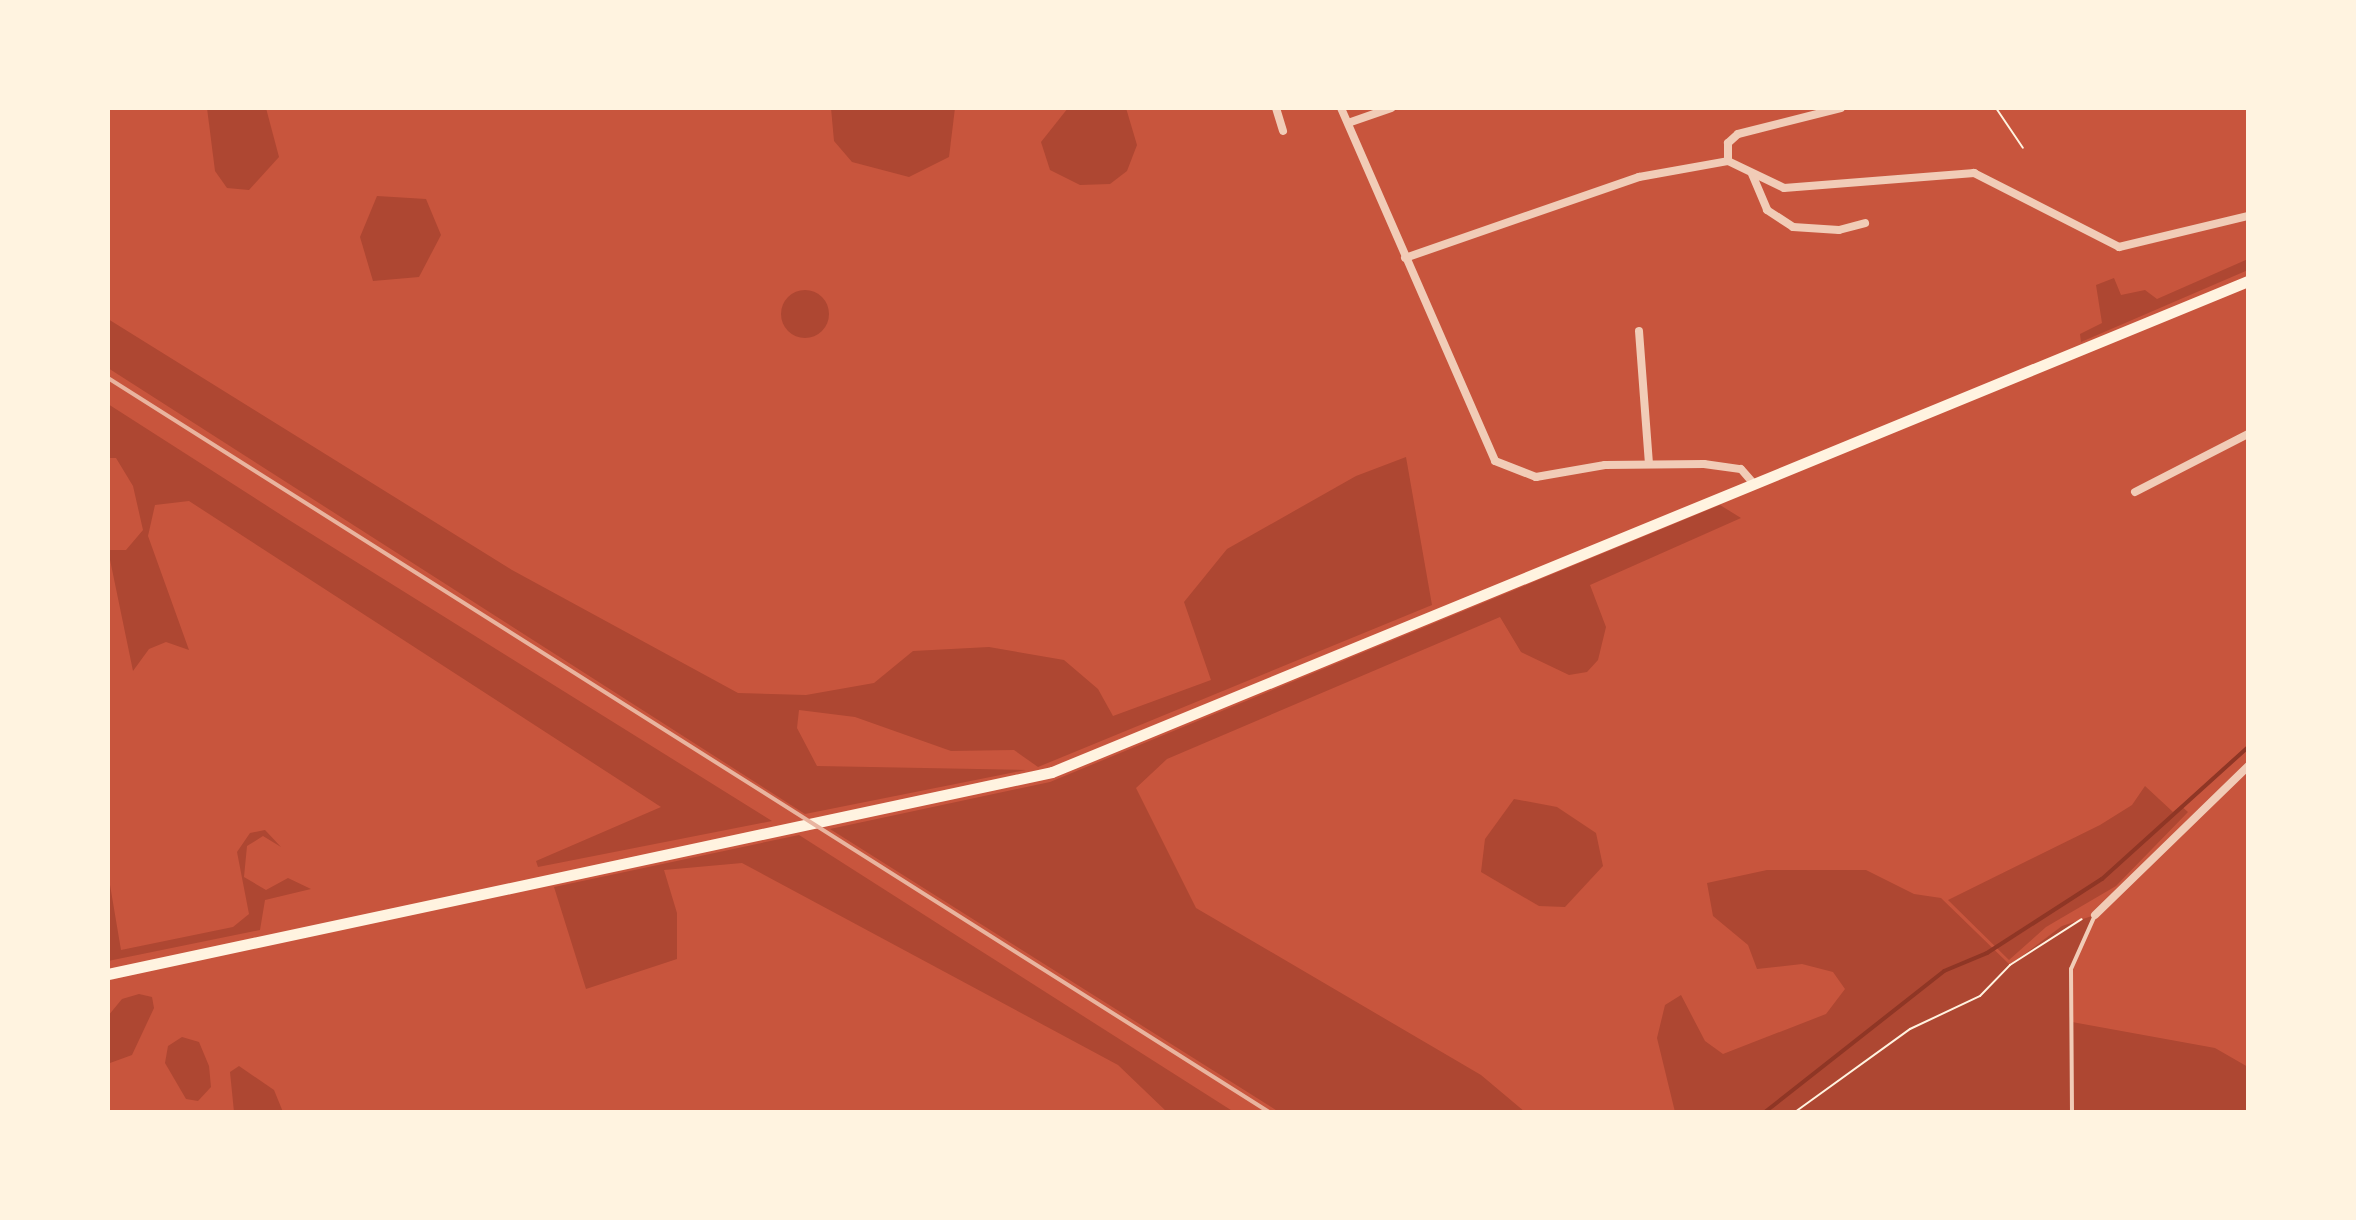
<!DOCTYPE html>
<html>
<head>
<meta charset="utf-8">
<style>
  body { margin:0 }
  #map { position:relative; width:2356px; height:1220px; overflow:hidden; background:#c8553d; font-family:Arial,sans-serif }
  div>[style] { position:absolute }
  .green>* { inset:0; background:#ae4732 }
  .round { border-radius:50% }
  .stream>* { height:4px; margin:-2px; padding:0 2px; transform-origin:2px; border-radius:2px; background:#8f3625 }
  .path>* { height:2px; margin:-1px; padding:0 1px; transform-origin:1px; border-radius:1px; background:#fff3e0 }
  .service>* { height:4px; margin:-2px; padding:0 2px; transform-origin:2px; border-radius:2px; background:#f1ccb7 }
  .minor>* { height:8px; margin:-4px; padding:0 4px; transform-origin:4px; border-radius:4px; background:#f1ccb7 }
  .secondary>* { height:11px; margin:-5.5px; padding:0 5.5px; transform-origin:5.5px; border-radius:5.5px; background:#fff3e0 }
  .rail>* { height:4px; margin:-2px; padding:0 2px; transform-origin:2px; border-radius:2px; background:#e9b49f }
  span { translate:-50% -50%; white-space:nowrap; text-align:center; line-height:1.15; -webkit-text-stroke:8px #fff3e0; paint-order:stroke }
  .frame { position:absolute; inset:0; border:110px solid #fff3e0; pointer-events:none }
</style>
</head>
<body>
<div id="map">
  <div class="green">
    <div style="clip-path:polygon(207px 108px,266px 108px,279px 157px,249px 190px,227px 188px,215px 171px)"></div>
    <div style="clip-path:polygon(831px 108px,955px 108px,949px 157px,909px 177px,852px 162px,834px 141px)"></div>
    <div style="clip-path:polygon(1068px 108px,1126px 108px,1137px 145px,1127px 171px,1110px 184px,1080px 185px,1050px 170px,1041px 142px)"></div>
    <div style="clip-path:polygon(377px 196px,426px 199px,441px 235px,419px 277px,373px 281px,360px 237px)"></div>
    <div style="clip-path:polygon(2248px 259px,2248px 270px,2081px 342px,2080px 334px,2102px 323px,2096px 285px,2114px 278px,2121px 295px,2145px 290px,2157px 299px)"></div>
    <div class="round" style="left:781px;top:290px;width:48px;height:48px"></div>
    <div style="clip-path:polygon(108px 319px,512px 570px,738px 693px,806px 695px,874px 683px,913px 651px,989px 647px,1064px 660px,1098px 689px,1113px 716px,1211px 680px,1184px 602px,1227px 549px,1356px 476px,1406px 457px,1432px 605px,1038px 767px,1014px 750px,951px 751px,855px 717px,799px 710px,797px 728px,817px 766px,1026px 770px,805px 814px,108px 368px)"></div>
    <div style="clip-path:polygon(108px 404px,289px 520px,772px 821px,538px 867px,536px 861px,661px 807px,189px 501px,155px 505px,148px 536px,189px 650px,166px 642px,149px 649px,133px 671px,108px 550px,126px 550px,143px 530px,133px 486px,116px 458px,108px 458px)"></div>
    <div style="clip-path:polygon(1720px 505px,1741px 518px,1590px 585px,1606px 627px,1598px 660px,1587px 672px,1569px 675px,1521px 652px,1500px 617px,1167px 759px,1136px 788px,1196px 908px,1481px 1075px,1525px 1112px,1279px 1112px,830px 829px,1050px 782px)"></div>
    <div style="clip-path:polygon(2145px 786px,2173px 812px,2181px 806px,2188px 812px,2116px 886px,2046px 927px,2009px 960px,1948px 900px,2100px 825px,2132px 805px)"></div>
    <div style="clip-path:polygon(1514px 799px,1557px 807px,1596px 833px,1603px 866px,1565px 907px,1539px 906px,1481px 872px,1485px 839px)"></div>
    <div style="clip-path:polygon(265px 830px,281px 847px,263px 836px,247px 846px,244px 877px,266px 890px,288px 878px,311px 889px,265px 900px,260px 930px,108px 961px,108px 873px,121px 950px,233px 927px,249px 914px,237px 852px,250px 833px)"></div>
    <div style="clip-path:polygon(799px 835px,951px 932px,1234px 1112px,1167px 1112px,1118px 1065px,742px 863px,664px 870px,677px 913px,677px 959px,586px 989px,554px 887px)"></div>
    <div style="clip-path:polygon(1767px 870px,1866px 870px,1914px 894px,1941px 898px,2010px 965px,2062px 926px,2095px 915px,2071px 969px,2072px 1022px,2215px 1048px,2248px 1067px,2248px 1112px,1675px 1112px,1657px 1038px,1665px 1005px,1681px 995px,1705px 1041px,1723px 1054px,1826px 1014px,1845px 989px,1833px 972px,1802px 964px,1757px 969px,1748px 945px,1713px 916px,1707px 883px)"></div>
    <div style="clip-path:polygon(139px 994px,152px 997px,154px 1008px,132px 1055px,110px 1063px,108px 1016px,122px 999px)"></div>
    <div style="clip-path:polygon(182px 1037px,199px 1042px,209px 1066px,211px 1087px,198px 1101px,186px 1099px,165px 1063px,168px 1046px)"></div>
    <div style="clip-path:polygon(239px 1066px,274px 1090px,283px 1112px,234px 1112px,230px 1072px)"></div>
  </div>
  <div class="stream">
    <div style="left:1765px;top:1112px;width:228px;rotate:-38.2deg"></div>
    <div style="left:1944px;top:971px;width:47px;rotate:-22.7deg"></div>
    <div style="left:1987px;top:953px;width:137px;rotate:-32.8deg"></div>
    <div style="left:2102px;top:879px;width:197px;rotate:-42.1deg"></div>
  </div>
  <div class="path">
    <div style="left:1996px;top:108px;width:48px;rotate:56deg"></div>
    <div style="left:1795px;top:1112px;width:142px;rotate:-35.8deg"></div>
    <div style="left:1910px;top:1029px;width:77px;rotate:-25.2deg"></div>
    <div style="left:1980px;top:996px;width:43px;rotate:-45.9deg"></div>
    <div style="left:2010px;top:965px;width:85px;rotate:-32.6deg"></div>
  </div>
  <div class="service">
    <div style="left:2072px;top:1112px;width:143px;rotate:-90.4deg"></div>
    <div style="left:2071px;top:969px;width:59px;rotate:-66deg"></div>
  </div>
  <div class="minor">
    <div style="left:1276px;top:108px;width:24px;rotate:73deg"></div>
    <div style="left:1341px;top:108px;width:385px;rotate:66.4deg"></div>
    <div style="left:1495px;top:461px;width:44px;rotate:21.3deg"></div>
    <div style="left:1536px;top:477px;width:70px;rotate:-9.9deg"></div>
    <div style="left:1605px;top:465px;width:99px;rotate:-0.6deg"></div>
    <div style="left:1704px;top:464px;width:37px;rotate:8deg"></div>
    <div style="left:1741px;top:469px;width:20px;rotate:49deg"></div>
    <div style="left:1348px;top:123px;width:46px;rotate:-19.2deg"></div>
    <div style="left:1728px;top:161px;width:18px;rotate:-90deg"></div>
    <div style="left:1728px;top:143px;width:13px;rotate:-42deg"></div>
    <div style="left:1738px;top:134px;width:106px;rotate:-14.2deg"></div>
    <div style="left:1752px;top:174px;width:39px;rotate:67deg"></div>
    <div style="left:1767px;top:210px;width:31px;rotate:33deg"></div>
    <div style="left:1793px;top:227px;width:46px;rotate:3.7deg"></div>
    <div style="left:1839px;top:230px;width:27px;rotate:-15deg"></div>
    <div style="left:1405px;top:258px;width:248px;rotate:-19.1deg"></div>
    <div style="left:1639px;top:177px;width:90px;rotate:-10.2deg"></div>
    <div style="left:1728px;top:161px;width:62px;rotate:25.7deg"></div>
    <div style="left:1784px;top:188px;width:191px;rotate:-4.5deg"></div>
    <div style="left:1974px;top:173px;width:163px;rotate:27deg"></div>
    <div style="left:2119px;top:247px;width:133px;rotate:-13.5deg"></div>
    <div style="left:1639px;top:331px;width:132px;rotate:85.7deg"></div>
    <div style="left:2135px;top:492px;width:127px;rotate:-27.2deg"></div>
    <div style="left:2095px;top:915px;width:214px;rotate:-44.2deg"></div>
  </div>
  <div class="secondary">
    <div style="left:108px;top:974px;width:965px;rotate:-12.08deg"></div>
    <div style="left:1052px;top:772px;width:1293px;rotate:-22.32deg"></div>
  </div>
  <div class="rail">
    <div style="left:108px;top:378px;width:1374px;rotate:32.3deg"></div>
  </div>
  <div class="frame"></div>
</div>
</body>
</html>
